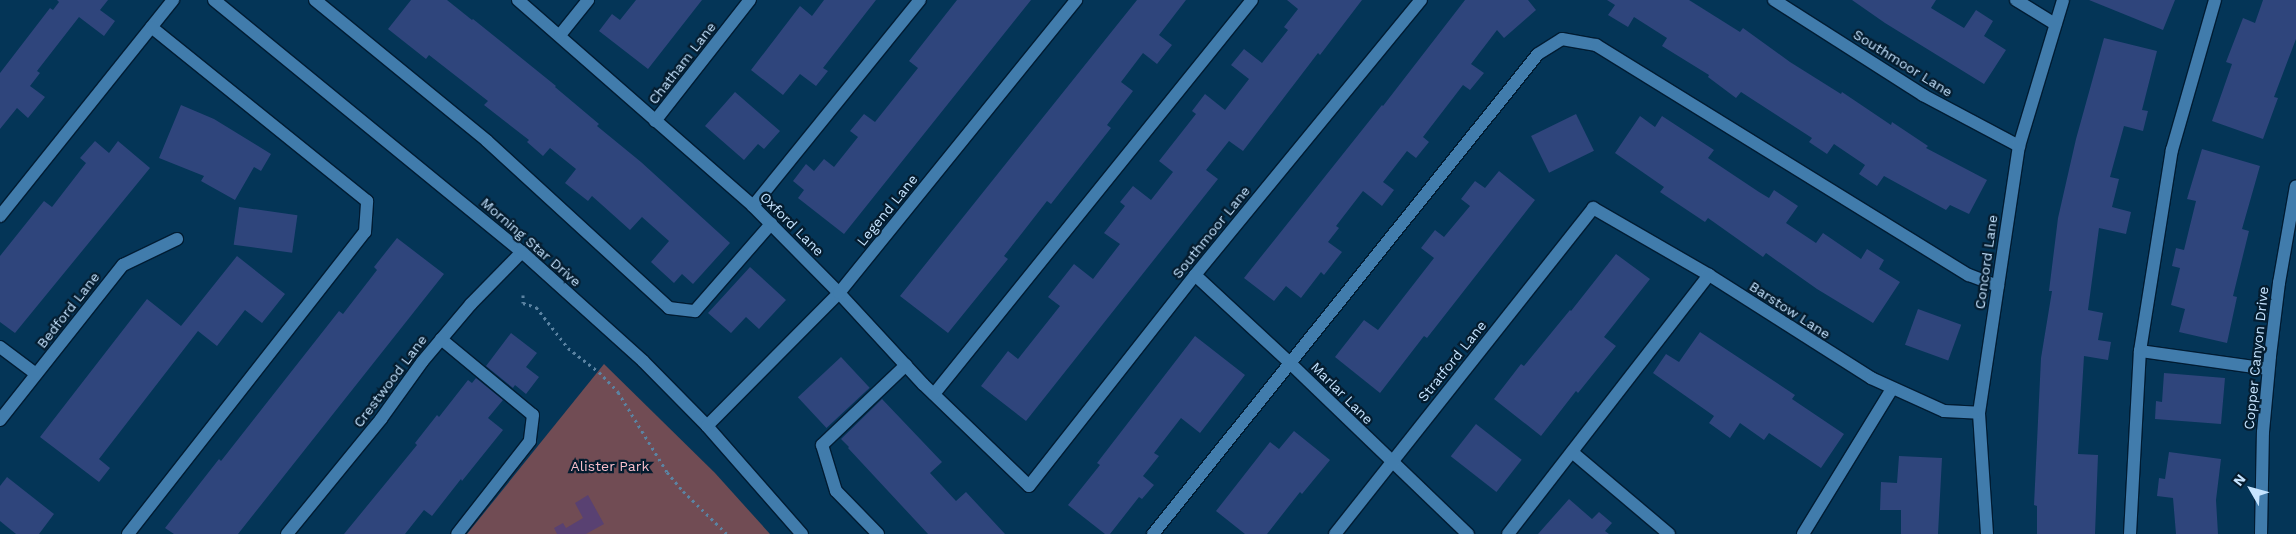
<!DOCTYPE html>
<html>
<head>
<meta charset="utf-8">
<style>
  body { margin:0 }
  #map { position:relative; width:2296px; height:534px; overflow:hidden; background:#043557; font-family:"Work Sans",sans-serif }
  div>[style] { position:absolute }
  .green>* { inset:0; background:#714c54 }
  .water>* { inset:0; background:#594172 }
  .building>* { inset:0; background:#2f457c; transform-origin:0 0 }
  .path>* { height:3px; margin-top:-1.5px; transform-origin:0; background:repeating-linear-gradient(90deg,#5b83a2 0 2.5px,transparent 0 6.5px) }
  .roads { filter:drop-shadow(1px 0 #001c33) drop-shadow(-1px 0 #001c33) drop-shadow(0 1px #001c33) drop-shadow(0 -1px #001c33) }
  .minor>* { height:12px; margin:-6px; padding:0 6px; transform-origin:6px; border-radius:6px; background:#417cac }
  span { translate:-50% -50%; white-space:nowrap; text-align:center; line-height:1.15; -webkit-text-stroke:4.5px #041c2f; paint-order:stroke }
  .street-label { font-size:14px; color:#c6e4ff }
  .park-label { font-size:14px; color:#f9bfcb }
  .north { position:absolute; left:2226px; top:464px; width:50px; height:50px; -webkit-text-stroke:4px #041c2f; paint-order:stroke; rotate:308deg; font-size:14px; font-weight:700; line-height:20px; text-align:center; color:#c6e4ff }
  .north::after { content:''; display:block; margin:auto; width:18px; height:22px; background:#c6e4ff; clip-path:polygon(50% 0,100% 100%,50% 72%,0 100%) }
</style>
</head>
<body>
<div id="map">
  <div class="green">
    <div style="clip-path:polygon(604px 364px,715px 473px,770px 534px,467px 534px)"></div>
  </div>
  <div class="water">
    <div style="clip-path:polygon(588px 495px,604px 524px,586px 534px,557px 534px,554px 528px,563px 523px,566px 528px,583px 518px,575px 503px)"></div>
  </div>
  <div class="building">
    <div style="clip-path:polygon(57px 0,108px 0,100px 10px,115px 21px,104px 36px,79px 17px,37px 71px,40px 73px,30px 86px,45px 97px,28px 118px,17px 108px,0 129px,0 73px,50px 8px,53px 10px,59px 2px)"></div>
    <div style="clip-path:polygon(411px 0,447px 0,472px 20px,473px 19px,556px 86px,555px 87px,599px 124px,597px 126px,641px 162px,730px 243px,693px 284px,682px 274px,674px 283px,651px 262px,669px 241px,642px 217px,630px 230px,592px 196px,588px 201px,565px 183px,576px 169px,550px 148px,543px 156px,527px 142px,529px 140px,484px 105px,488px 101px,429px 55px,426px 59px,388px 29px)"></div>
    <div style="clip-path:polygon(636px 0,702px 0,648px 69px,599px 31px,612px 14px,620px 20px)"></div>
    <div style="clip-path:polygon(824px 0,876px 0,823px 68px,828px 71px,816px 86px,800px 74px,783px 95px,751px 70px,800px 6px,812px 16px)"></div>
    <div style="clip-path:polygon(957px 0,1031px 0,844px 234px,798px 198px,804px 190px,793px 181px,806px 164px,814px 171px,824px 159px,834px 167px,858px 137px,850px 131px,864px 114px,875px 122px,918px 68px,909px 61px)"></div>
    <div style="clip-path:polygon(1137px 0,1186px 0,1159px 35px,1172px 45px,1157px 64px,1143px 53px,1121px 82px,1133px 91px,1107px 125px,1111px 128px,1051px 204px,1047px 201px,1004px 256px,1008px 259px,948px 333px,900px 296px)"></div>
    <div style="clip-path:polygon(1287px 0,1362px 0,1320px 55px,1318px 53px,1243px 151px,1229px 141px,1206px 170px,1218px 179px,1026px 421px,981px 386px,1008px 351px,1018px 359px,1060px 306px,1048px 297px,1074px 264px,1093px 279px,1120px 244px,1104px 233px,1125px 206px,1120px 202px,1133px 186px,1151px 200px,1173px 172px,1159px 161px,1196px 114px,1192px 111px,1205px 94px,1225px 110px,1249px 79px,1231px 65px,1244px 49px,1262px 63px,1288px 30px,1284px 27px,1298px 9px)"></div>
    <div style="clip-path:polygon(1465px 0,1528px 0,1536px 10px,1504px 38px,1497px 30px,1471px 64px,1484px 73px,1470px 90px,1463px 85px,1423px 137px,1429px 142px,1416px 158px,1407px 151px,1383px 182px,1394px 190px,1382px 206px,1363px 191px,1336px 226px,1339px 228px,1328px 242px,1342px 252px,1324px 275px,1321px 272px,1301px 298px,1286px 286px,1274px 301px,1244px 278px,1382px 105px,1383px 106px)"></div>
    <div style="clip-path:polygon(1607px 0,1689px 0,1740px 32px,1743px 28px,1790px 62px,1841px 94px,1842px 92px,1891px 125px,1892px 122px,1928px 146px,1926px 148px,1987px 180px,1969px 214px,1950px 205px,1946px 210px,1884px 176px,1877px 186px,1859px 174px,1865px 165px,1834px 144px,1827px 154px,1809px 142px,1812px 138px,1741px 92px,1736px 98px,1708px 77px,1709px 75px,1662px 46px,1667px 38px,1634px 17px,1628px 27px,1608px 15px,1615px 5px)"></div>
    <div style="clip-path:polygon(1852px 0,1936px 0,1931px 8px,1964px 28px,1976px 10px,1993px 21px,1984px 36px,2006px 50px,1984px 84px,1885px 23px)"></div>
    <div style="clip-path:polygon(2089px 0,2175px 0,2163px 30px)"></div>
    <div style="clip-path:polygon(2263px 0,2296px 0,2296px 39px,2274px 97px,2278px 98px,2263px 139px,2212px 121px,2232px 64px,2226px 62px,2243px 18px,2255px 23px)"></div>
    <div style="clip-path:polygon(2104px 38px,2157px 51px,2142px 110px,2148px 111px,2143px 131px,2124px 126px,2110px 177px,2119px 179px,2112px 207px,2131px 212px,2126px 234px,2099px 228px,2088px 310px,2103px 313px,2098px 340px,2111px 342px,2108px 360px,2084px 356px,2078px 454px,2098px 455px,2095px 534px,2037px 534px,2037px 506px,2034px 505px,2041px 358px,2052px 291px,2049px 291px,2058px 218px,2076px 139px)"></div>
    <div style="clip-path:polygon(735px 92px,780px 131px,764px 149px,758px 144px,744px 160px,705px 126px)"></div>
    <div style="clip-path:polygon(181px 105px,214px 119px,271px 154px,261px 171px,254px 167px,235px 200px,201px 181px,204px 176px,159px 158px)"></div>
    <div style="left:1576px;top:114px;width:41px;height:50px;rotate:64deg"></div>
    <div style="clip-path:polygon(1640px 116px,1655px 127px,1662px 116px,1714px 150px,1708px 158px,1759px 192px,1769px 198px,1774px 190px,1798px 206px,1786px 223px,1816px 243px,1823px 233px,1861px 259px,1867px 249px,1884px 260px,1879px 269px,1900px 282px,1873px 323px,1817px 289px,1766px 253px,1763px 257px,1708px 218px,1705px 222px,1660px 192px,1664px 187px,1615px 153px)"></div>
    <div style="clip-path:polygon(95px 141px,109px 153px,118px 141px,150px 168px,15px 333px,0 322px,0 256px,44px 201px,52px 207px,86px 163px,80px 158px)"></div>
    <div style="clip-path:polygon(2202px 149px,2260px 166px,2242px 229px,2249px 231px,2233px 296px,2237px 297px,2227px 343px,2179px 332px,2185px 309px,2171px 305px,2180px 268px,2172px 266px,2176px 248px,2184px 250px,2196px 201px,2187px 199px)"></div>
    <div style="clip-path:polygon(1499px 171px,1535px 200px,1427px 338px,1424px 336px,1380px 393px,1335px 357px,1364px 320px,1378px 330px,1434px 258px,1421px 248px,1435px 230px,1444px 237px,1470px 206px,1461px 199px,1475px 181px,1485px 188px)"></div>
    <div style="left:239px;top:207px;width:59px;height:38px;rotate:8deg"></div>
    <div style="clip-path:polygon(397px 238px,444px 274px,238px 534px,174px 534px,165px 528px,219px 459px,221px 461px,339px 311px,343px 314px,377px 270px,374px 267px)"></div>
    <div style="clip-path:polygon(1616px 254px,1650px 279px,1604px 337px,1616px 346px,1578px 393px,1576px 391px,1541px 436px,1494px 399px,1521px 364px,1524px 366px,1570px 310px,1571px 311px)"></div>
    <div style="clip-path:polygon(237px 256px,285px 294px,262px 323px,245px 310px,217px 346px,198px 331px,99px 459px,110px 468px,99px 482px,40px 437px,147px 299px,181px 326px)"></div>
    <div style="clip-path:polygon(750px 267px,786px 300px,759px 329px,746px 317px,731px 333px,708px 313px)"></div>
    <div style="left:1918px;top:309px;width:46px;height:38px;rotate:20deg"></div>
    <div style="clip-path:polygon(1700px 332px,1795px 395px,1792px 399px,1844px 434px,1821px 468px,1769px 433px,1764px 440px,1740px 423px,1730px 438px,1709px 423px,1714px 416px,1653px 373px,1666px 354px,1679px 362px)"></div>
    <div style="clip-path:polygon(511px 333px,537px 353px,526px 367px,539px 377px,526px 394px,515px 385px,513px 388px,486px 366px)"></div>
    <div style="clip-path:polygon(1195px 336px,1245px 375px,1200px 433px,1181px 418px,1154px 453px,1159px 456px,1143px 476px,1154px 485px,1142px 499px,1139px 497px,1110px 534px,1105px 534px,1068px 505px,1100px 465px,1097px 463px)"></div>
    <div style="left:841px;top:357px;width:42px;height:59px;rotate:47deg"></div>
    <div style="clip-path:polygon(2164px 373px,2225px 378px,2221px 424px,2155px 419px,2156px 401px,2162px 402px)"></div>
    <div style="clip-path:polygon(476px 378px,503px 400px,488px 418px,503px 430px,462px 481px,461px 479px,432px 516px,424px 510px,405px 534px,344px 534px,417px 445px,415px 443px,437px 415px,439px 417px,468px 380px,472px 383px)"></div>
    <div style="clip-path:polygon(882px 399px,942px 462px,930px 473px,956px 501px,966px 492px,1005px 534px,928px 534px,848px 448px,849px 447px,841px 439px)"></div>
    <div style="left:1476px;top:424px;width:58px;height:41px;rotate:38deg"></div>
    <div style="clip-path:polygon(1294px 431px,1330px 460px,1302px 494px,1300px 492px,1267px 534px,1245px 534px,1216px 511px,1270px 442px,1279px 449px)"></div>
    <div style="clip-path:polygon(2169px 452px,2221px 459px,2216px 500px,2218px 534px,2176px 534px,2173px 498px,2157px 496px,2159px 478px,2165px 479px)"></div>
    <div style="clip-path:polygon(1899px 456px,1942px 458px,1938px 534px,1901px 534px,1901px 510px,1880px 510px,1881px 482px,1897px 483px)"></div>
    <div style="clip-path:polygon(7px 477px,54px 514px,39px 534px,16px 534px,0 521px,0 486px)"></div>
    <div style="clip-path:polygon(1569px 499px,1592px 519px,1599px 512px,1612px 523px,1605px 531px,1609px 534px,1538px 534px)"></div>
  </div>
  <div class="path">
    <div style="left:523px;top:295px;width:8px;rotate:90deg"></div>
    <div style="left:523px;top:303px;width:14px;rotate:17deg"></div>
    <div style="left:536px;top:307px;width:52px;rotate:52deg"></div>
    <div style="left:568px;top:348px;width:39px;rotate:38deg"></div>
    <div style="left:599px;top:372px;width:28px;rotate:46deg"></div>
    <div style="left:618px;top:392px;width:94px;rotate:58.5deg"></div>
    <div style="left:667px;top:472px;width:25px;rotate:50deg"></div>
    <div style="left:683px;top:491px;width:62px;rotate:44.3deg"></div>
  </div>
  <div class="roads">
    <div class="minor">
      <div style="left:214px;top:0;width:398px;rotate:39.3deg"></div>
      <div style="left:522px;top:252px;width:163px;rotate:42deg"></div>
      <div style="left:643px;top:361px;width:91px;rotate:45.4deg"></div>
      <div style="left:707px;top:426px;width:144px;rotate:48.7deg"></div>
      <div style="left:315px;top:0;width:222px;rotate:39.3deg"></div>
      <div style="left:487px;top:141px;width:247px;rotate:42.5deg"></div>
      <div style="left:669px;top:308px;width:26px;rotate:7deg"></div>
      <div style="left:695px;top:311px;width:116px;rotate:-48.9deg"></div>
      <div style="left:518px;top:0;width:313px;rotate:41.2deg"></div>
      <div style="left:753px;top:206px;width:122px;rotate:45.3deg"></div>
      <div style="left:839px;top:293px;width:124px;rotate:47.3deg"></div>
      <div style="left:923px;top:384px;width:147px;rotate:43.9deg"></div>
      <div style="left:1029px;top:486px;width:268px;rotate:-51.8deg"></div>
      <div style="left:1195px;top:275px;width:356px;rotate:-50.6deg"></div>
      <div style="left:1774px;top:0;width:177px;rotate:32.5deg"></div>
      <div style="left:1923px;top:95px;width:109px;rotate:28deg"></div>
      <div style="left:2016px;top:0;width:46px;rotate:31.6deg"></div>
      <div style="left:560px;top:35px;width:45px;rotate:-51.3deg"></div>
      <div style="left:655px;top:121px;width:154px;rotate:-51.9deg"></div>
      <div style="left:753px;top:206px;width:265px;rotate:-51deg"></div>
      <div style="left:0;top:216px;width:277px;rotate:-51.3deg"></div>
      <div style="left:1195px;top:275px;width:129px;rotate:42.8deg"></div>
      <div style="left:1290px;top:363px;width:247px;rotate:43.9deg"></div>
      <div style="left:441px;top:339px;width:119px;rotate:39.6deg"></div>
      <div style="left:533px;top:415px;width:26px;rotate:97deg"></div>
      <div style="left:530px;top:441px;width:118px;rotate:128.1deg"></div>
      <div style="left:0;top:347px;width:45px;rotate:36.9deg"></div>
      <div style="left:2140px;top:351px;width:204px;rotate:-81deg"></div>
      <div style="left:2172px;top:150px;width:156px;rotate:-74deg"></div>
      <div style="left:934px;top:394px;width:506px;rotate:-51.09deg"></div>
      <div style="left:0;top:420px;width:198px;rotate:-51.6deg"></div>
      <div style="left:123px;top:265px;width:60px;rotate:-25.7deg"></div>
      <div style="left:707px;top:426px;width:187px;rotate:-45.2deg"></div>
      <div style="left:839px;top:293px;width:377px;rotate:-51deg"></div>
      <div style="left:1572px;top:452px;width:127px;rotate:40.2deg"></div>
      <div style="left:128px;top:534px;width:384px;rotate:-51.9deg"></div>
      <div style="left:365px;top:232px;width:31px;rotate:-86deg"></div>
      <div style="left:367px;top:201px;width:277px;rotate:-141.1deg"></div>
      <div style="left:287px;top:534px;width:149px;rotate:-50.7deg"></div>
      <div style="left:381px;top:419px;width:70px;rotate:-54.3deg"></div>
      <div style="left:422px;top:362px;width:76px;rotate:-49.8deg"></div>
      <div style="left:471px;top:304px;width:73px;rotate:-45.6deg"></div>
      <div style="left:878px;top:534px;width:60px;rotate:-134.3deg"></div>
      <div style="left:836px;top:491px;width:48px;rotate:-106.9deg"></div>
      <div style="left:822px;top:445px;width:116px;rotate:-43.6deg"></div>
      <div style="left:1153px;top:534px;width:615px;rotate:-51.27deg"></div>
      <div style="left:1538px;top:54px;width:28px;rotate:-32deg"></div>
      <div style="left:1562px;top:39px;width:35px;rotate:10deg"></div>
      <div style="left:1596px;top:45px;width:438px;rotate:31.7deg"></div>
      <div style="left:1969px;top:275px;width:31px;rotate:21deg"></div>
      <div style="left:1335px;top:534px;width:416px;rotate:-51.6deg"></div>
      <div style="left:1593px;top:208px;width:134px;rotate:30deg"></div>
      <div style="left:1709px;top:275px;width:192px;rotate:32.4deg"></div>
      <div style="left:1871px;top:378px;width:80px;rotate:24.3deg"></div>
      <div style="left:1944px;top:411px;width:35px;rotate:3deg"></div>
      <div style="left:1508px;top:534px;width:328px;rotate:-52.2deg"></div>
      <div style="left:1803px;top:534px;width:170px;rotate:-58.5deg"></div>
      <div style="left:1987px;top:534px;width:121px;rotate:-93.8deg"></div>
      <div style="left:1979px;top:413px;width:270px;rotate:-81.5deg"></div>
      <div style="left:2019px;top:146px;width:152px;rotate:-73.2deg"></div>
      <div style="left:2130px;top:534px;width:183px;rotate:-86.9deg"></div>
      <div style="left:2140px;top:351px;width:129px;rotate:8deg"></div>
      <div style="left:2261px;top:534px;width:102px;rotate:-88.9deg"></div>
      <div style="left:2263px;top:432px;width:76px;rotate:-84.7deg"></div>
      <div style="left:2270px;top:356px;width:74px;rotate:-83deg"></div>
      <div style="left:2279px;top:283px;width:98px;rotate:-80.1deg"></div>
    </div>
  </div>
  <div class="street-label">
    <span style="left:682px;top:63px;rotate:-52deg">Chatham Lane</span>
    <span style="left:1903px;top:63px;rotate:32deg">Southmoor Lane</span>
    <span style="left:887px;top:210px;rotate:-51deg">Legend Lane</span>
    <span style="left:792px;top:224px;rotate:45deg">Oxford Lane</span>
    <span style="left:1211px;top:232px;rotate:-51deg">Southmoor Lane</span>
    <span style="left:531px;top:242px;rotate:41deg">Morning Star Drive</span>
    <span style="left:1986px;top:262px;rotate:-82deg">Concord Lane</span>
    <span style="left:68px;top:310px;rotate:-52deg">Bedford Lane</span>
    <span style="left:1790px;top:310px;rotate:33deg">Barstow Lane</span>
    <span style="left:2256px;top:358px;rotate:-84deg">Copper Canyon Drive</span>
    <span style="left:1452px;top:361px;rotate:-51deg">Stratford Lane</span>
    <span style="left:390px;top:381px;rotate:-53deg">Crestwood Lane</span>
    <span style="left:1342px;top:393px;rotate:45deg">Marlar Lane</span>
  </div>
  <div class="park-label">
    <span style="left:610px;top:466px">Alister Park</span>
  </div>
  <div class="north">N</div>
</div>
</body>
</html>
